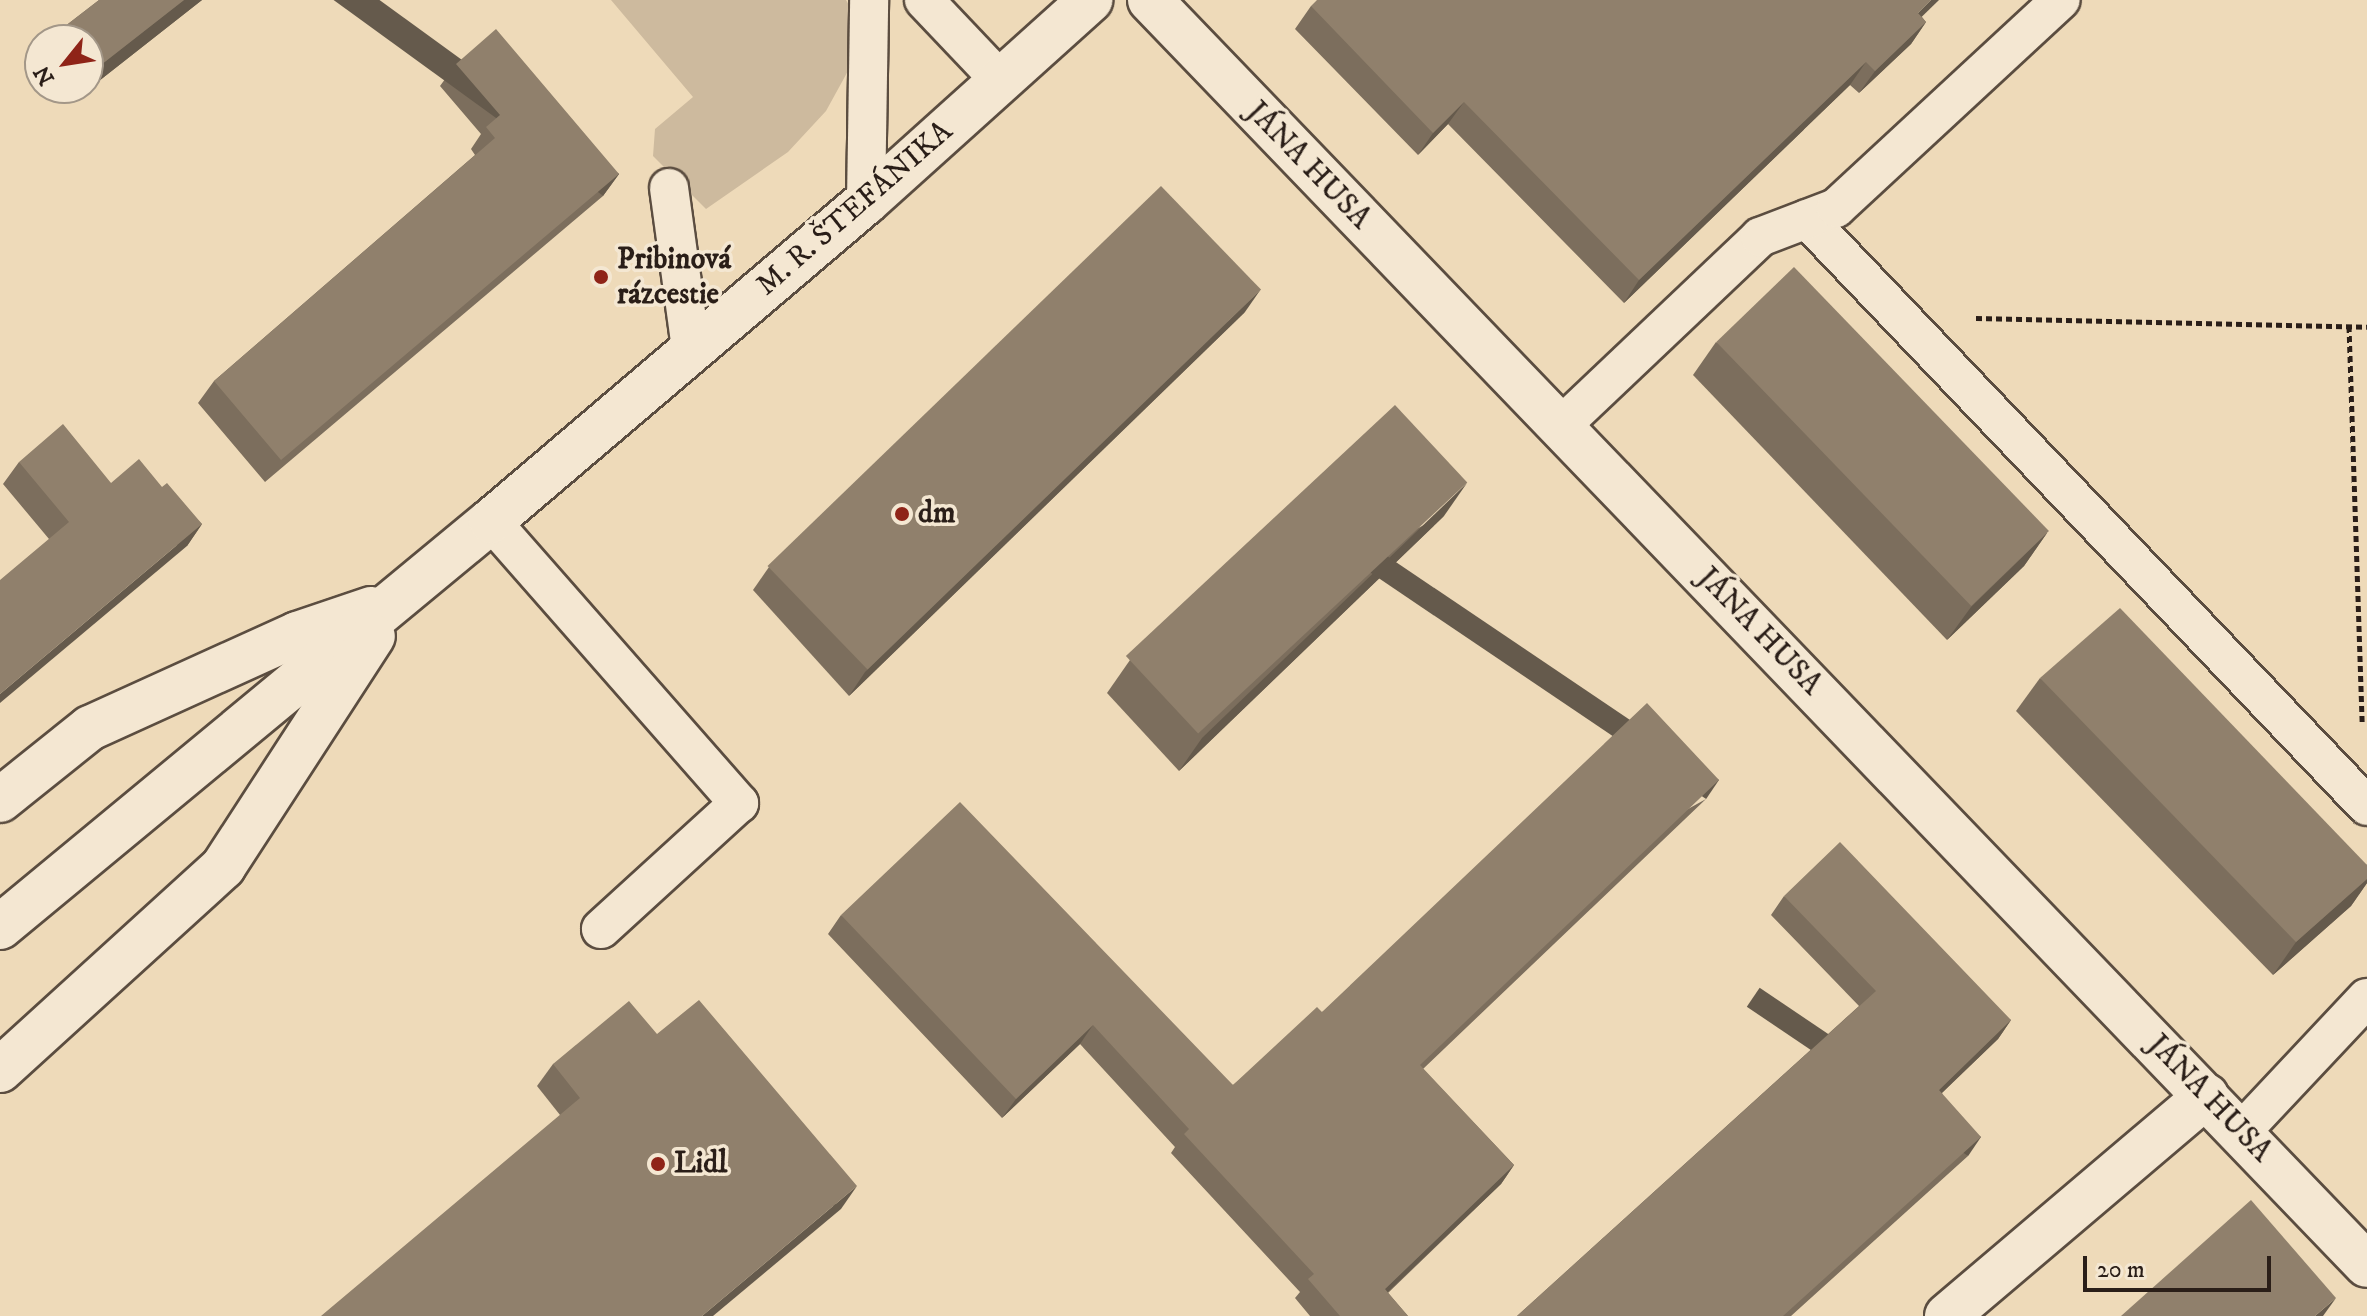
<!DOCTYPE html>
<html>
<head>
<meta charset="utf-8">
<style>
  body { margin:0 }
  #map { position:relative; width:2367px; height:1316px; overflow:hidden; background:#eedab9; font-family:"IM FELL DW Pica",serif }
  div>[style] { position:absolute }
  .green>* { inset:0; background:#cdba9e }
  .path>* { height:5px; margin-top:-2.5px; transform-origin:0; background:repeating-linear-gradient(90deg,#2a1e18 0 6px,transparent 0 10px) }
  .roads { filter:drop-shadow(2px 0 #5b4d40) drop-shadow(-2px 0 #5b4d40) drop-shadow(0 2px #5b4d40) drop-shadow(0 -2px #5b4d40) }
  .service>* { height:38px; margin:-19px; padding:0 19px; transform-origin:19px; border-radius:19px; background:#f4e7d2 }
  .minor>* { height:44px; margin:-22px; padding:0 22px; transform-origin:22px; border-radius:22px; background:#f4e7d2 }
  .tertiary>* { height:44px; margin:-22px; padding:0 22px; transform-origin:22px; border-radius:22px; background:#f4e7d2 }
  .wall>* { inset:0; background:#7c6e5d }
  .shaded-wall>* { inset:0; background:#655a4c; transform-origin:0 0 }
  .building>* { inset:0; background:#90806c; transform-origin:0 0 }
  .dots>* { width:22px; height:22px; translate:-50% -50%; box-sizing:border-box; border:4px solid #f4e7d2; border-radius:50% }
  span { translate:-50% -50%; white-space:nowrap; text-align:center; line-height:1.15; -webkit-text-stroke:7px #f4e7d2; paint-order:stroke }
  .street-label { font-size:30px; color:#2a1e18 }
  .poi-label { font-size:30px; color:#2a1e18; font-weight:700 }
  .left { translate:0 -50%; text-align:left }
  .north { position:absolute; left:24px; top:24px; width:80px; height:80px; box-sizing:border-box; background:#f4e7d2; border:2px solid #a39788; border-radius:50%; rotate:240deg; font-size:22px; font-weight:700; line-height:32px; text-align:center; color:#2a1e18 }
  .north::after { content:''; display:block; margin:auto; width:28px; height:36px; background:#8f2418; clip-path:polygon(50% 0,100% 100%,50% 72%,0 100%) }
  .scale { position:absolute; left:2083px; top:1256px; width:188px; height:36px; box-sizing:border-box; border:4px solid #2a1e18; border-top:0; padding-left:10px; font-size:24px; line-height:28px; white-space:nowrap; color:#2a1e18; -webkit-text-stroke:6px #f4e7d2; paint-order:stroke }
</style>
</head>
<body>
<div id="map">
  <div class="green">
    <div style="clip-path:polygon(611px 0,846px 0,850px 7px,848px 71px,826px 111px,788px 152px,706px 209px,653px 156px,655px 129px,693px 97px)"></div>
  </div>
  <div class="path">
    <div style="left:1976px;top:318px;width:391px;rotate:1.3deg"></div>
    <div style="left:2349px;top:326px;width:399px;rotate:88.1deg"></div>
  </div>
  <div class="roads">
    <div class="service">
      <div style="left:924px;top:0;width:112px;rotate:46.5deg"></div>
      <div style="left:669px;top:188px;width:162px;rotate:82.2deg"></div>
      <div style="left:866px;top:202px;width:202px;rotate:-89.1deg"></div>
      <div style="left:1807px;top:219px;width:811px;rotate:46.35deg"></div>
      <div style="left:1560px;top:427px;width:276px;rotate:-43.5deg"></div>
      <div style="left:1760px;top:237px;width:81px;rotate:-20.9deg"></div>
      <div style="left:1836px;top:208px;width:306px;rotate:-42.8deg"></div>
      <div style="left:491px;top:521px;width:376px;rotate:48.7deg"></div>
      <div style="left:739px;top:803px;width:187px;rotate:137.6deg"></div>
      <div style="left:2241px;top:1132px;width:184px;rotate:-46.8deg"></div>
    </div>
    <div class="minor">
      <div style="left:1150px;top:0;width:1755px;rotate:46.11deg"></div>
      <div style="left:1947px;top:1316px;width:340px;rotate:-40.3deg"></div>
    </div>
    <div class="tertiary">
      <div style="left:0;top:800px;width:115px;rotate:-38.7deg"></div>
      <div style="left:90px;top:728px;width:227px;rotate:-24.4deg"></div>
      <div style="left:297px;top:634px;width:78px;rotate:-18.7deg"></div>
      <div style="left:0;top:927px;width:637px;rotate:-39.59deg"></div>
      <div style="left:491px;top:521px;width:492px;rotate:-40.4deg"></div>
      <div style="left:866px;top:202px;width:302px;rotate:-42deg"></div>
      <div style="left:0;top:1070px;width:302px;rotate:-42.3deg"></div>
      <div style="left:223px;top:867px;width:275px;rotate:-57deg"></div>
    </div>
  </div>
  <div class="wall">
    <div style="clip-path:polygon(99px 0,202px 0,76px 99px,67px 88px,88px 88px,88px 40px,55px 40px,64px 27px)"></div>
    <div style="clip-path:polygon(1311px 6px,1922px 17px,1926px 22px,1911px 44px,1859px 93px,1850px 85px,1624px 303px,1448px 124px,1418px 155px,1295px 29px)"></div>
    <div style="clip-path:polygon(456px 64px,619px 174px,603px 196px,265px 482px,198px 403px,214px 381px,475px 155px,471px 149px,481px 134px,440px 86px)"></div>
    <div style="clip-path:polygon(1245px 312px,849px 696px,753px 590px,769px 567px)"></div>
    <div style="clip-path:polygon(1716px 342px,2047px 533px,2024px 566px,1947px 640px,1693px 375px)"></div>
    <div style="clip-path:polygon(19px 462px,111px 483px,162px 487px,202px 524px,187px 546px,49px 539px,3px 484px)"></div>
    <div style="clip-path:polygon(1444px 516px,1179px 771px,1107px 693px,1130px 660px)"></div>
    <div style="clip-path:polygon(2040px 678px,2367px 865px,2367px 883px,2351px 906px,2273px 975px,2016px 711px)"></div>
    <div style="clip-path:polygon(1706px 799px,1423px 1069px,1514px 1165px,1501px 1184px,1388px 1293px,1408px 1316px,1310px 1316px,1295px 1298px,1300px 1292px,1171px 1153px,1175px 1147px,1080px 1044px,1002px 1118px,828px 934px,841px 915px,1233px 1085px,1322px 1012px)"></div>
    <div style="clip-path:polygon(1784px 896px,2011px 1020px,1998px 1039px,1942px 1093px,1968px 1156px,1791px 1316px,1517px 1316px,1859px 1006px,1771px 915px)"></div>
    <div style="clip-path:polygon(657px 1034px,841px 1209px,560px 1115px,537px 1086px,553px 1064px)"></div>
  </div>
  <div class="shaded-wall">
    <div style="clip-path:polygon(184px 0,202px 0,76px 99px,83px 88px,88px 88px,88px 81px,97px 68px)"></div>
    <div style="clip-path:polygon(1931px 0,1939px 0,1902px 36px,1918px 13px)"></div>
    <div style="clip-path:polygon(1926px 22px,1911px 44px,1859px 93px,1875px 71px)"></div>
    <div style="clip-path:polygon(1866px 62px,1850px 85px,1624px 303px,1639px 280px)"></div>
    <div style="clip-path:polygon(1464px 102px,1448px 124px,1418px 155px,1433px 133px)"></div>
    <div style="left:619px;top:174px;width:27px;height:443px;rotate:126deg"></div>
    <div style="clip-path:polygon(1261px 289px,1245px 312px,849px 696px,865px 672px)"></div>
    <div style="clip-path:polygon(1467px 483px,1444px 516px,1179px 771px,1202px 738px)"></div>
    <div style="clip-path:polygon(202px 524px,187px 546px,0 703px,0 694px)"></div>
    <div style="clip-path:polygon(2047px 533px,2024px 566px,1947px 640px,1971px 607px)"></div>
    <div style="left:1719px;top:780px;width:23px;height:413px;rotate:124deg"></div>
    <div style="clip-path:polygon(2367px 879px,2367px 883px,2351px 906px,2273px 975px,2296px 942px)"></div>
    <div style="clip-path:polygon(2011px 1020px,1998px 1039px,1926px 1108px,1939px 1090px)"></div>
    <div style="clip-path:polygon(1093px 1025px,1080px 1044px,1002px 1118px,1016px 1099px)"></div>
    <div style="left:1981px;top:1137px;width:23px;height:267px;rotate:124deg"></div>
    <div style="clip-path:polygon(1514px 1165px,1501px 1184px,1371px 1308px,1385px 1289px)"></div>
    <div style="clip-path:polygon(857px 1186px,841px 1209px,713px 1316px,702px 1316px)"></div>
    <div style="clip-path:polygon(2336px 1298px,2323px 1316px,2315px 1316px)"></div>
  </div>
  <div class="building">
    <div style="clip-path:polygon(99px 0,184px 0,97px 68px,88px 57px,88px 40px,74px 40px,64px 27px)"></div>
    <div style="clip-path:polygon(1317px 0,1931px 0,1918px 13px,1926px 22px,1875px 71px,1866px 62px,1639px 280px,1464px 102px,1433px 133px,1311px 6px)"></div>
    <div style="clip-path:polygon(496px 29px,619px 174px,281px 460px,214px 381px,495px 138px,486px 127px,500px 115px,456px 64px)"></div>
    <div style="left:1161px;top:186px;width:144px;height:547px;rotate:46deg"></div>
    <div style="left:1794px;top:267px;width:367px;height:108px;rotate:46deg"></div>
    <div style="left:1395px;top:405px;width:106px;height:368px;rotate:47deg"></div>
    <div style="clip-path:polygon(63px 424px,111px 483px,139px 459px,162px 487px,167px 483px,202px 524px,0 694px,0 580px,69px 522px,19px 462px)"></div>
    <div style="clip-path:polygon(2120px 608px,2367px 865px,2367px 879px,2296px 942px,2040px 678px)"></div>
    <div style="clip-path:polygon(1647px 703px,1719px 780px,1420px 1065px,1514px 1165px,1385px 1289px,1408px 1316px,1340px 1316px,1308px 1279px,1314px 1274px,1184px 1134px,1189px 1129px,1093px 1025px,1016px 1099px,841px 915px,960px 802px,1233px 1085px,1317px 1007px,1322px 1012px)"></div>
    <div style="clip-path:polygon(1840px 842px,2011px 1020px,1939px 1090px,1981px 1137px,1783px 1316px,1517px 1316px,1876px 991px,1784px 896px)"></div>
    <div style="clip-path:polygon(699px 1000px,857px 1186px,702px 1316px,321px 1316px,580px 1098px,553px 1064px,629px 1001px,657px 1034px)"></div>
    <div style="clip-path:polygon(2251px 1200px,2336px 1298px,2315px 1316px,2121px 1316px)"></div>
  </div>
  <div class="dots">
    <div style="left:601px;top:277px;background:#8f2418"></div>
    <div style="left:902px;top:514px;background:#8f2418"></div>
    <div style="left:658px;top:1164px;background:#8f2418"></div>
  </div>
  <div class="street-label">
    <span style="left:1308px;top:166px;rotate:46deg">JÁNA HUSA</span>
    <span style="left:855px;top:209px;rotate:-41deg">M. R. ŠTEFÁNIKA</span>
    <span style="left:1759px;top:632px;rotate:46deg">JÁNA HUSA</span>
    <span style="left:2209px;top:1099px;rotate:46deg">JÁNA HUSA</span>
  </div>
  <div class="poi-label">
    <span class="left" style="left:617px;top:277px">Pribinová<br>rázcestie</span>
    <span class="left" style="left:918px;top:514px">dm</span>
    <span class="left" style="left:674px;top:1164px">Lidl</span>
  </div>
  <div class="north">N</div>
  <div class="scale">20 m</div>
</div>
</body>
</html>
